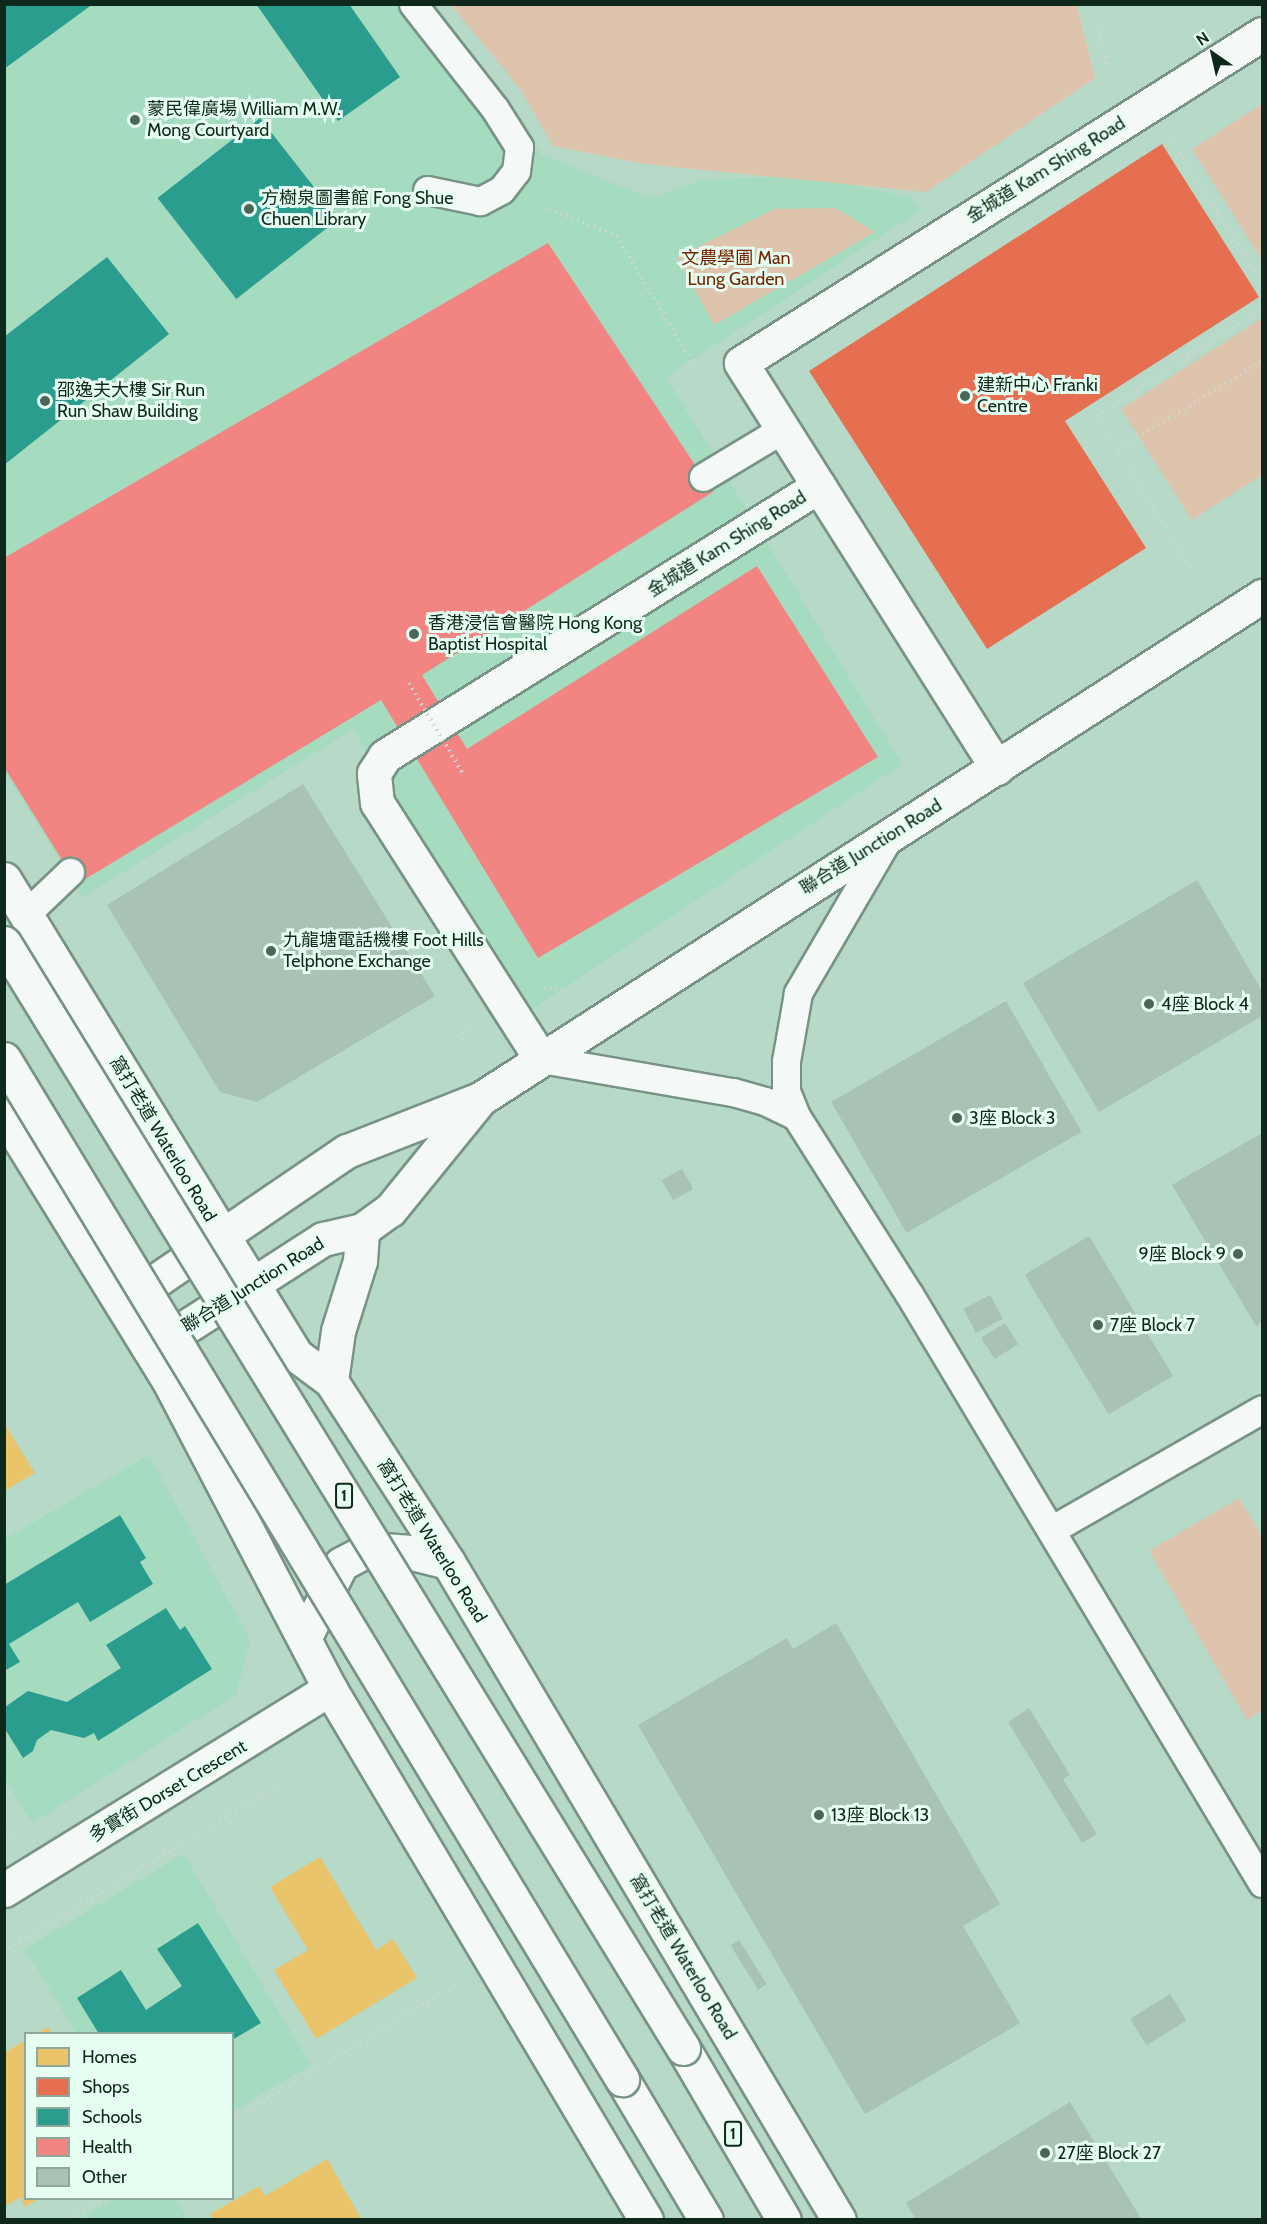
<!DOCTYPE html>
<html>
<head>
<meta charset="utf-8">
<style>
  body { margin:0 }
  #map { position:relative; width:1267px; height:2224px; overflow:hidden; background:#b7d9c7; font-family:Cabin,"Noto Sans TC",sans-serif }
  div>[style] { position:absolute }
  .built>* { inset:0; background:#a5dbbf }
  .green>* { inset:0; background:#dec4ad }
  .homes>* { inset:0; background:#e9c46a }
  .shops>* { inset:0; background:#e76f51 }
  .schools>* { inset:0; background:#2a9d8f; transform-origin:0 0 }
  .health>* { inset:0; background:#f28482 }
  .building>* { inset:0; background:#a8c2b4; transform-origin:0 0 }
  .path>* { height:4px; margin-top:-2px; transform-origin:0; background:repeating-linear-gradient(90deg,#ccd7d2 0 1.5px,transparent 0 6px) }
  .roads { filter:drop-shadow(2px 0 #789385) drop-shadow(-2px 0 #789385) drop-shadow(0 2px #789385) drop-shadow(0 -2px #789385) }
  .service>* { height:27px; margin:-13.5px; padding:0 13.5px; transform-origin:13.5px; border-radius:13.5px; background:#f4f9f7 }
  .minor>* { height:33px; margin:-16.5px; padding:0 16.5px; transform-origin:16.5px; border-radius:16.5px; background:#f4f9f7 }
  .secondary>* { height:33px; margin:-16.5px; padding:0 16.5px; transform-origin:16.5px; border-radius:16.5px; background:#f4f9f7 }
  .primary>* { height:33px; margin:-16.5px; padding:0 16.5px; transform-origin:16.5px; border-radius:16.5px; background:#f4f9f7 }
  .trunk>* { height:33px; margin:-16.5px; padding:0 16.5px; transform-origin:16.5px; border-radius:16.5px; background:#f4f9f7 }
  .path-bridge>* { height:4px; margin-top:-2px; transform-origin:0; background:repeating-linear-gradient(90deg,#ccd7d2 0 1.5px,transparent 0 6px) }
  .bridges { filter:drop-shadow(2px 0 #789385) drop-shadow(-2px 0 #789385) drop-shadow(0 2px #789385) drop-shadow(0 -2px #789385) }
  .trunk-bridge>* { height:33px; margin:-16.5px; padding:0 16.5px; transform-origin:16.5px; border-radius:16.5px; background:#f4f9f7 }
  .dots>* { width:16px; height:16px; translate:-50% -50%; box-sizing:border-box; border:3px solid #e6fef1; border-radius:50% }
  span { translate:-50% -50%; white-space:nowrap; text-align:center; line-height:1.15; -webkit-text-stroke:6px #e6fef1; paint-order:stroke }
  .shield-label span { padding:2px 4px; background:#e6fef1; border:2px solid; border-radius:4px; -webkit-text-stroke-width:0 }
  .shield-label { font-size:16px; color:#0f281c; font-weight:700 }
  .poi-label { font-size:18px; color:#0f281c }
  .left { translate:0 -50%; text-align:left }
  .right { translate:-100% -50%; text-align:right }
  .street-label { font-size:18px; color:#0f281c }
  .park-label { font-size:18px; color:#732500 }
  .frame { position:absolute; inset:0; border:6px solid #0f281c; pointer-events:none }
  .legend { position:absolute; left:24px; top:2032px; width:210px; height:168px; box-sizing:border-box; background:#e6fef1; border:2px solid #90a89c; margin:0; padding:8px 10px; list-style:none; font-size:18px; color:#0f281c }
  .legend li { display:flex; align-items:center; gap:12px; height:30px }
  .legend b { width:30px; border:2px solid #90a89c }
  .north { position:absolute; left:1183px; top:24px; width:60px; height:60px; -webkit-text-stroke:4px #e6fef1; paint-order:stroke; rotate:326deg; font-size:16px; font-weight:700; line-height:24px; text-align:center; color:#0f281c }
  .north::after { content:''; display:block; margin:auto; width:21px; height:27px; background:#0f281c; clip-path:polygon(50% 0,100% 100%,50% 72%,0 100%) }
</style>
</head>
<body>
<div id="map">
  <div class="built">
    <div style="clip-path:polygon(5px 5px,436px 5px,526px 125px,542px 155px,650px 198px,704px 180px,808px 176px,910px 197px,921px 210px,666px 377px,902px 764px,532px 1009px,353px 729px,83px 897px,5px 773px)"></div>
    <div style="clip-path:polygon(149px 1455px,250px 1640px,236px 1695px,32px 1823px,5px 1779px,5px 1539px)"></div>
    <div style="clip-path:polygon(183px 1854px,311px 2065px,233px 2111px,232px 2034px,76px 2033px,25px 1949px)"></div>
    <div style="clip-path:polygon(116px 2198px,175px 2199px,188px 2219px,81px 2219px)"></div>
  </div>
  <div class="green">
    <div style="clip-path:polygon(451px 5px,1077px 5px,1095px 78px,926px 192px,644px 164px,553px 146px,520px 89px)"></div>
    <div style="clip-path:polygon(1262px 104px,1262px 260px,1192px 149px)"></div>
    <div style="clip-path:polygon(835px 208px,875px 232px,714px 325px,677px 257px,775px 209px)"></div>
    <div style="clip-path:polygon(1262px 318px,1262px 475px,1192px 520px,1121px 409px)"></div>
    <div style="clip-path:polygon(1239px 1498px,1262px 1537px,1262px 1711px,1247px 1720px,1149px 1551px)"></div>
  </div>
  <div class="homes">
    <div style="clip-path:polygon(4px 1423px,35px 1473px,4px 1491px)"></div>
    <div style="clip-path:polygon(320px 1857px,376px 1950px,393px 1939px,417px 1978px,316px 2039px,274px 1970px,308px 1950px,270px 1887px)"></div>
    <div style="clip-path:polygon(48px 2027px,52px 2034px,36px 2034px)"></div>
    <div style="clip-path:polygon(26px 2040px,26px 2198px,40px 2198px,25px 2207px,20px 2197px,4px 2207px,4px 2053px)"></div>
    <div style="clip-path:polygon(327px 2159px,362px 2220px,214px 2220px,210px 2214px,259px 2186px,265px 2196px)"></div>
  </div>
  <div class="shops">
    <div style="clip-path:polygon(1162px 144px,1259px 297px,1065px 421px,1146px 548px,987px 649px,809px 371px)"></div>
  </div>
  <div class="schools">
    <div style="clip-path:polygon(4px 4px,93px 4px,4px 69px)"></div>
    <div style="clip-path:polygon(256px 4px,349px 4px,400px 77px,338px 121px)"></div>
    <div style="left:260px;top:118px;width:128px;height:130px;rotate:52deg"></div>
    <div style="clip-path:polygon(107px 257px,169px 334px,4px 465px,4px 337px)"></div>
    <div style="clip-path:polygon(120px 1515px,146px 1558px,140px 1562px,153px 1584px,90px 1622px,78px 1602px,9px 1644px,20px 1662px,4px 1671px,4px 1585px)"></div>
    <div style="clip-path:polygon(166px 1608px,180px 1630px,185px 1626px,212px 1669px,98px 1741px,94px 1733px,84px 1738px,51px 1730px,37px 1740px,33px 1751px,23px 1758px,5px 1729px,5px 1707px,28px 1691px,67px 1702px,121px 1668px,106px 1645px)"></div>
    <div style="clip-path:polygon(198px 1923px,261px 2023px,232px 2040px,232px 2034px,99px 2034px,77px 1998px,121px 1970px,146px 2010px,182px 1986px,157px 1949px)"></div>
  </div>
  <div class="health">
    <div style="clip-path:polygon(548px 243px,713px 492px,422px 675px,467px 749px,757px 566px,878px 757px,538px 958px,381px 700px,77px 884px,4px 767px,4px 558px)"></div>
  </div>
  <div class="building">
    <div style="clip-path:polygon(303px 784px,435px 996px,257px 1102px,220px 1092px,107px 905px)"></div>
    <div style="clip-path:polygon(1197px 880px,1262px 991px,1262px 1016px,1099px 1112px,1023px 983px)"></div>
    <div style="left:1006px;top:1001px;width:151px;height:202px;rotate:60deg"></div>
    <div style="clip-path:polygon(1262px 1133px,1262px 1322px,1256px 1326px,1172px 1185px)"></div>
    <div style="left:682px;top:1169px;width:23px;height:23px;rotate:61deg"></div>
    <div style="left:1089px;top:1236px;width:163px;height:75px;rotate:59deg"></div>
    <div style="left:990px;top:1295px;width:27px;height:30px;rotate:62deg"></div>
    <div style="left:1005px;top:1323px;width:25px;height:28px;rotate:58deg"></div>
    <div style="clip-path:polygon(836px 1623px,1000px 1904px,963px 1926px,1020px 2023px,865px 2114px,638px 1725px,787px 1638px,793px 1649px)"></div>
    <div style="clip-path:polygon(1029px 1708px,1070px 1775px,1063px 1779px,1097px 1834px,1082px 1843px,1008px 1722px)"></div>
    <div style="left:739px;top:1940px;width:52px;height:10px;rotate:58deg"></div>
    <div style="left:1170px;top:1994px;width:31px;height:47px;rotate:58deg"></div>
    <div style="clip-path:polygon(1070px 2102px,1142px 2220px,916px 2220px,906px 2203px)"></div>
  </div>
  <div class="path">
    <div style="left:1092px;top:4px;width:81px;rotate:76.5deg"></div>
    <div style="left:1170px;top:138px;width:171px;rotate:57.4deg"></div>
    <div style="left:538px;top:205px;width:85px;rotate:21.4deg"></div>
    <div style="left:617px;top:236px;width:145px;rotate:59.4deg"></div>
    <div style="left:691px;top:361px;width:12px;rotate:31deg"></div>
    <div style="left:1117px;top:450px;width:170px;rotate:-31.5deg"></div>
    <div style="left:1190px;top:568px;width:178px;rotate:-121.5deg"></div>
    <div style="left:1097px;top:416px;width:197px;rotate:-33.2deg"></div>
    <div style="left:544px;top:988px;width:25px;rotate:5deg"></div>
    <div style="left:459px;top:1051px;width:31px;rotate:-75deg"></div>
    <div style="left:4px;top:1822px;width:18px;rotate:56deg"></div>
    <div style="left:4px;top:1951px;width:320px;rotate:-31.1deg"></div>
    <div style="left:232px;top:2120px;width:263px;rotate:-31.2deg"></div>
    <div style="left:68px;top:2220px;width:41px;rotate:-32.2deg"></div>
  </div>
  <div class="roads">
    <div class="service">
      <div style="left:413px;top:4px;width:133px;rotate:52deg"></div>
      <div style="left:495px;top:109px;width:45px;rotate:57.7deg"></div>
      <div style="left:519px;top:147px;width:24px;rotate:97deg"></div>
      <div style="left:516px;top:171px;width:24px;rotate:128deg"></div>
      <div style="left:501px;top:190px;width:24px;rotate:152deg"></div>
      <div style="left:480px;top:201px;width:54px;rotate:-168.3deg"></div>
      <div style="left:703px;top:477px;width:93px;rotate:-31deg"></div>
      <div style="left:889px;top:837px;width:181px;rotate:120.3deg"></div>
      <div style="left:798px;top:993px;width:69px;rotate:100deg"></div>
      <div style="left:786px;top:1061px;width:30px;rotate:90deg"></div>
      <div style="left:786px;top:1091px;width:27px;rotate:68deg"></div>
      <div style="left:796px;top:1116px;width:211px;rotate:57.6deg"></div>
      <div style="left:909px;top:1294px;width:687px;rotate:59.06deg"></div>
      <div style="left:26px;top:914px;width:61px;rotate:-43.7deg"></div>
      <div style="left:541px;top:1059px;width:195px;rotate:9.8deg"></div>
      <div style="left:733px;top:1092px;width:33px;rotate:16deg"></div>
      <div style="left:765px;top:1101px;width:34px;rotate:26deg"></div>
      <div style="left:1051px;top:1530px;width:243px;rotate:-29.8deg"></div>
    </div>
    <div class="minor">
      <div style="left:997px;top:768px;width:479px;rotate:-122.3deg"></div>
      <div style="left:741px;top:363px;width:616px;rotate:-32.27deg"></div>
      <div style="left:541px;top:1059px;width:304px;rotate:-122.6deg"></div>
      <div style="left:377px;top:803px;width:30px;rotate:-96deg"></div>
      <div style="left:374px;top:773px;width:20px;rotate:-57deg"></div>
      <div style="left:385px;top:756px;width:511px;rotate:-31.89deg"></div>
      <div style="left:4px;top:1890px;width:383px;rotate:-31.7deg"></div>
    </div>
    <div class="secondary">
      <div style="left:123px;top:1303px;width:271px;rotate:-34.2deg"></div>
      <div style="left:347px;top:1151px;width:143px;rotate:-21.4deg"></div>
      <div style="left:480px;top:1099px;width:930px;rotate:-32.75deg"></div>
      <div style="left:150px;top:1350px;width:206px;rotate:-32.7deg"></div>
      <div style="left:323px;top:1239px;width:40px;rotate:-13deg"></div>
      <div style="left:362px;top:1230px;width:34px;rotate:-36deg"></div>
      <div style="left:390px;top:1210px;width:138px;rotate:-50.9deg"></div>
    </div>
    <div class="primary">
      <div style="left:4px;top:879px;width:558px;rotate:58.47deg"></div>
      <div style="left:296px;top:1355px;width:44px;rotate:36.6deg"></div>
      <div style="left:331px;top:1381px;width:216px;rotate:57.1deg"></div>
      <div style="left:448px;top:1562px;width:765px;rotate:59.28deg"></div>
      <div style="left:4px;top:1114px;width:314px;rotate:58.3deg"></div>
      <div style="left:169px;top:1381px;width:348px;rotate:62.4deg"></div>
      <div style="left:330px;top:1689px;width:618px;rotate:59.24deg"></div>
      <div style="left:331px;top:1381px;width:50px;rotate:-82deg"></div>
      <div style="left:338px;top:1331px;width:73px;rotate:-72.6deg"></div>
      <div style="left:360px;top:1261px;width:31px;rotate:-86deg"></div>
      <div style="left:305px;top:1637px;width:81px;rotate:-63.7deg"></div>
      <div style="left:341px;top:1564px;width:32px;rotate:-28deg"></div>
      <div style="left:369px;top:1549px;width:39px;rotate:4deg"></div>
      <div style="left:408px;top:1552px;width:41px;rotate:14deg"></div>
    </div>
    <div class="trunk">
      <div style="left:683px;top:2048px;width:199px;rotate:59.6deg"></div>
      <div style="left:622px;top:2079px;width:164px;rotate:59.2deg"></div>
    </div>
  </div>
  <div class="path-bridge">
    <div style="left:409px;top:683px;width:106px;rotate:59.3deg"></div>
  </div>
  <div class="bridges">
    <div class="trunk-bridge">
      <div style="left:4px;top:943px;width:1297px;rotate:58.43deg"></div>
      <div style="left:4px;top:1059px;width:1193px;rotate:58.79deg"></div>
    </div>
  </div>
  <div class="dots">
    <div style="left:135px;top:120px;background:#4a6658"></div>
    <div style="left:249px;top:209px;background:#4a6658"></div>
    <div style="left:965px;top:396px;background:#4a6658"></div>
    <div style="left:45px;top:401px;background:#4a6658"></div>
    <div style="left:414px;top:634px;background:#4a6658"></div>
    <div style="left:271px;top:951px;background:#4a6658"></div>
    <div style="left:1149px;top:1004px;background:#4a6658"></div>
    <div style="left:957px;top:1118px;background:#4a6658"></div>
    <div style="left:1238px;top:1254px;background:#4a6658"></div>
    <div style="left:1098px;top:1325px;background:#4a6658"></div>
    <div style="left:819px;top:1815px;background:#4a6658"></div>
    <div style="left:1045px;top:2153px;background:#4a6658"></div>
  </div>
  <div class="shield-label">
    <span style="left:344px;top:1496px">1</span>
    <span style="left:733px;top:2134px">1</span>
  </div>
  <div class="poi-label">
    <span class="left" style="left:147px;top:120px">蒙民偉廣場 William M.W.<br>Mong Courtyard</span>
    <span class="left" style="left:261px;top:209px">方樹泉圖書館 Fong Shue<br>Chuen Library</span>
    <span class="left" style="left:977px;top:396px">建新中心 Franki<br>Centre</span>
    <span class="left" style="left:57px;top:401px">邵逸夫大樓 Sir Run<br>Run Shaw Building</span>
    <span class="left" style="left:428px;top:634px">香港浸信會醫院 Hong Kong<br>Baptist Hospital</span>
    <span class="left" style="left:283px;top:951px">九龍塘電話機樓 Foot Hills<br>Telphone Exchange</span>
    <span class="left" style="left:1161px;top:1004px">4座 Block 4</span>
    <span class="left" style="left:969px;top:1118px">3座 Block 3</span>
    <span class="right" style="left:1226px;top:1254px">9座 Block 9</span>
    <span class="left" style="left:1110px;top:1325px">7座 Block 7</span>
    <span class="left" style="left:831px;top:1815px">13座 Block 13</span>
    <span class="left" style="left:1057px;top:2153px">27座 Block 27</span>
  </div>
  <div class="street-label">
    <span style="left:1046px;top:170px;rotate:-32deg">金城道 Kam Shing Road</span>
    <span style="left:727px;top:544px;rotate:-32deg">金城道 Kam Shing Road</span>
    <span style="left:871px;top:847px;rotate:-32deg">聯合道 Junction Road</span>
    <span style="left:163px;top:1139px;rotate:59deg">窩打老道 Waterloo Road</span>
    <span style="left:253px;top:1285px;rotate:-32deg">聯合道 Junction Road</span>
    <span style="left:432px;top:1541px;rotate:58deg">窩打老道 Waterloo Road</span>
    <span style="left:168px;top:1791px;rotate:-31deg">多實街 Dorset Crescent</span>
    <span style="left:683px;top:1957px;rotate:59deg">窩打老道 Waterloo Road</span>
  </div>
  <div class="park-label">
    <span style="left:736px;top:269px">文農學圃 Man<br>Lung Garden</span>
  </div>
  <div class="frame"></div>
  <ul class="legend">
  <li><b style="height:16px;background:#e9c46a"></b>Homes</li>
  <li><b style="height:16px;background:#e76f51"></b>Shops</li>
  <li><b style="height:16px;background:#2a9d8f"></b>Schools</li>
  <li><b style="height:16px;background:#f28482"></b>Health</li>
  <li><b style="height:16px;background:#a8c2b4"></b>Other</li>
  </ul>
  <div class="north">N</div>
</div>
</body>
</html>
